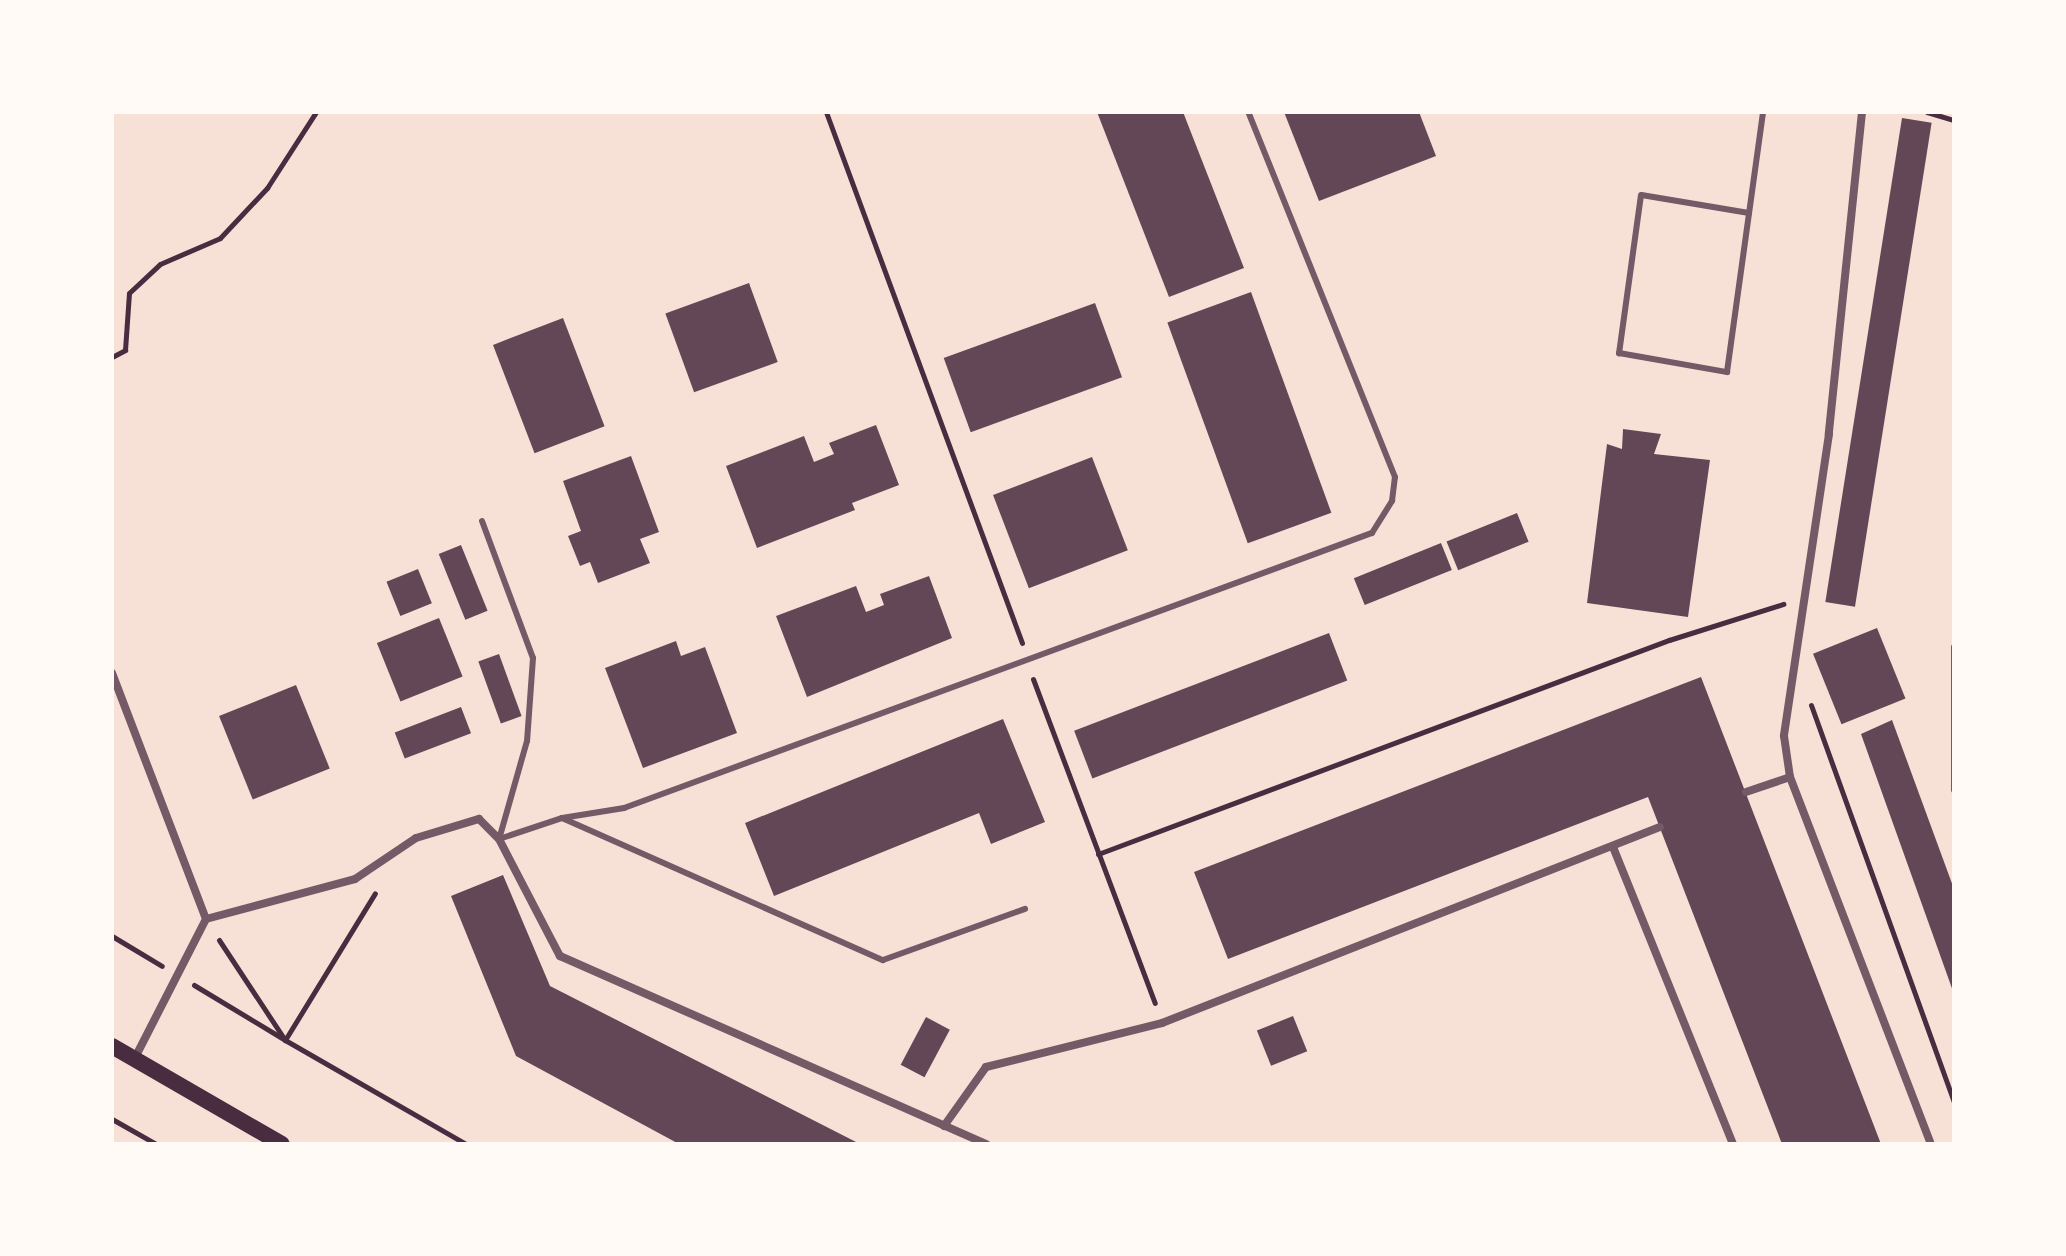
<!DOCTYPE html>
<html>
<head>
<meta charset="utf-8">
<style>
  body { margin:0 }
  #map { position:relative; width:2066px; height:1256px; overflow:hidden; background:#f7e1d7; font-family:"Golos Text",sans-serif }
  div>[style] { position:absolute }
  .building>* { inset:0; background:#644757; transform-origin:0 0 }
  .path>* { height:5px; margin:-2.5px; padding:0 2.5px; transform-origin:2.5px; border-radius:2.5px; background:#4a2c40 }
  .service>* { height:6px; margin:-3px; padding:0 3px; transform-origin:3px; border-radius:3px; background:#755966 }
  .minor>* { height:8px; margin:-4px; padding:0 4px; transform-origin:4px; border-radius:4px; background:#755966 }
  .secondary>* { height:16px; margin:-8px; padding:0 8px; transform-origin:8px; border-radius:8px; background:#4a2c40 }
  span { translate:-50% -50%; white-space:nowrap; text-align:center; line-height:1.15; -webkit-text-stroke:6px #fffaf5; paint-order:stroke }
  .frame { position:absolute; inset:0; border:114px solid #fffaf5; pointer-events:none }
</style>
</head>
<body>
<div id="map">
  <div class="building">
    <div style="clip-path:polygon(1097px 112px,1183px 112px,1244px 268px,1169px 297px)"></div>
    <div style="clip-path:polygon(1284px 112px,1419px 112px,1436px 156px,1319px 201px)"></div>
    <div style="left:1902px;top:118px;width:30px;height:490px;rotate:9deg"></div>
    <div style="left:749px;top:283px;width:84px;height:89px;rotate:70deg"></div>
    <div style="left:1251px;top:292px;width:235px;height:89px;rotate:70deg"></div>
    <div style="left:1095px;top:303px;width:79px;height:161px;rotate:70deg"></div>
    <div style="left:563px;top:318px;width:116px;height:75px;rotate:69deg"></div>
    <div style="clip-path:polygon(876px 425px,899px 485px,852px 503px,855px 510px,757px 548px,726px 466px,804px 436px,814px 462px,834px 454px,829px 443px)"></div>
    <div style="clip-path:polygon(1623px 429px,1661px 434px,1654px 454px,1710px 460px,1688px 617px,1587px 603px,1607px 444px,1622px 449px)"></div>
    <div style="clip-path:polygon(631px 456px,659px 532px,640px 539px,650px 563px,598px 583px,590px 562px,580px 566px,568px 536px,581px 531px,563px 481px)"></div>
    <div style="left:1092px;top:457px;width:100px;height:106px;rotate:69deg"></div>
    <div style="left:1517px;top:513px;width:31px;height:76px;rotate:68deg"></div>
    <div style="left:1441px;top:543px;width:29px;height:94px;rotate:68deg"></div>
    <div style="left:461px;top:545px;width:71px;height:24px;rotate:68deg"></div>
    <div style="left:418px;top:569px;width:37px;height:34px;rotate:68deg"></div>
    <div style="clip-path:polygon(929px 576px,952px 638px,807px 697px,776px 616px,856px 586px,866px 612px,884px 605px,880px 594px)"></div>
    <div style="left:439px;top:618px;width:63px;height:67px;rotate:68deg"></div>
    <div style="left:1877px;top:628px;width:76px;height:69px;rotate:68deg"></div>
    <div style="left:1329px;top:633px;width:51px;height:273px;rotate:69deg"></div>
    <div style="clip-path:polygon(676px 641px,681px 656px,705px 647px,737px 733px,643px 768px,605px 668px)"></div>
    <div style="left:499px;top:654px;width:66px;height:22px;rotate:70deg"></div>
    <div style="clip-path:polygon(1701px 677px,1881px 1144px,1782px 1144px,1648px 797px,1228px 959px,1194px 872px)"></div>
    <div style="left:296px;top:685px;width:90px;height:83px;rotate:68deg"></div>
    <div style="left:461px;top:707px;width:28px;height:71px;rotate:69deg"></div>
    <div style="clip-path:polygon(1003px 719px,1045px 822px,991px 844px,979px 813px,774px 896px,745px 823px)"></div>
    <div style="clip-path:polygon(1892px 720px,1954px 889px,1954px 994px,1861px 734px)"></div>
    <div style="clip-path:polygon(503px 875px,550px 986px,860px 1144px,679px 1144px,516px 1056px,451px 896px)"></div>
    <div style="left:1293px;top:1016px;width:38px;height:39px;rotate:68deg"></div>
    <div style="left:926px;top:1017px;width:27px;height:54px;rotate:28deg"></div>
  </div>
  <div class="path">
    <div style="left:826px;top:112px;width:566px;rotate:69.74deg"></div>
    <div style="left:1927px;top:112px;width:28px;rotate:17deg"></div>
    <div style="left:112px;top:357px;width:15px;rotate:-28deg"></div>
    <div style="left:125px;top:350px;width:57px;rotate:-86deg"></div>
    <div style="left:129px;top:293px;width:42px;rotate:-43.1deg"></div>
    <div style="left:160px;top:264px;width:65px;rotate:-23.4deg"></div>
    <div style="left:220px;top:238px;width:69px;rotate:-46.8deg"></div>
    <div style="left:267px;top:188px;width:90px;rotate:-57.2deg"></div>
    <div style="left:1033px;top:679px;width:346px;rotate:69.4deg"></div>
    <div style="left:1811px;top:705px;width:423px;rotate:70.2deg"></div>
    <div style="left:1098px;top:854px;width:610px;rotate:-20.55deg"></div>
    <div style="left:1669px;top:640px;width:120px;rotate:-17.5deg"></div>
    <div style="left:112px;top:936px;width:58px;rotate:31deg"></div>
    <div style="left:219px;top:940px;width:120px;rotate:56.6deg"></div>
    <div style="left:285px;top:1040px;width:209px;rotate:29.9deg"></div>
    <div style="left:194px;top:985px;width:106px;rotate:31.1deg"></div>
    <div style="left:285px;top:1040px;width:172px;rotate:-58.5deg"></div>
    <div style="left:112px;top:1119px;width:51px;rotate:29.6deg"></div>
  </div>
  <div class="service">
    <div style="left:1749px;top:213px;width:109px;rotate:-170.5deg"></div>
    <div style="left:1641px;top:195px;width:160px;rotate:97.9deg"></div>
    <div style="left:1619px;top:353px;width:110px;rotate:10deg"></div>
    <div style="left:1727px;top:372px;width:262px;rotate:-82.1deg"></div>
    <div style="left:482px;top:521px;width:146px;rotate:69.6deg"></div>
    <div style="left:533px;top:658px;width:83px;rotate:94.1deg"></div>
    <div style="left:527px;top:741px;width:102px;rotate:105.9deg"></div>
    <div style="left:1954px;top:647px;width:143px;rotate:90deg"></div>
    <div style="left:562px;top:818px;width:351px;rotate:23.9deg"></div>
    <div style="left:883px;top:960px;width:151px;rotate:-19.8deg"></div>
    <div style="left:499px;top:839px;width:66px;rotate:-18.4deg"></div>
    <div style="left:562px;top:818px;width:63px;rotate:-9.2deg"></div>
    <div style="left:624px;top:808px;width:797px;rotate:-20.19deg"></div>
    <div style="left:1372px;top:533px;width:38px;rotate:-58deg"></div>
    <div style="left:1392px;top:501px;width:24px;rotate:-83deg"></div>
    <div style="left:1395px;top:477px;width:393px;rotate:-111.9deg"></div>
  </div>
  <div class="minor">
    <div style="left:1862px;top:112px;width:324px;rotate:95.9deg"></div>
    <div style="left:1829px;top:434px;width:305px;rotate:98.5deg"></div>
    <div style="left:1784px;top:736px;width:41px;rotate:81.7deg"></div>
    <div style="left:1790px;top:777px;width:393px;rotate:69deg"></div>
    <div style="left:112px;top:673px;width:263px;rotate:69.1deg"></div>
    <div style="left:206px;top:919px;width:156px;rotate:117.1deg"></div>
    <div style="left:1746px;top:792px;width:46px;rotate:-18.8deg"></div>
    <div style="left:1613px;top:847px;width:320px;rotate:68deg"></div>
    <div style="left:206px;top:919px;width:154px;rotate:-15deg"></div>
    <div style="left:355px;top:879px;width:73px;rotate:-33.9deg"></div>
    <div style="left:416px;top:838px;width:66px;rotate:-16.8deg"></div>
    <div style="left:479px;top:819px;width:28px;rotate:45deg"></div>
    <div style="left:499px;top:839px;width:132px;rotate:62.5deg"></div>
    <div style="left:560px;top:956px;width:466px;rotate:23.8deg"></div>
    <div style="left:944px;top:1126px;width:72px;rotate:-54.6deg"></div>
    <div style="left:986px;top:1067px;width:181px;rotate:-14deg"></div>
    <div style="left:1162px;top:1023px;width:535px;rotate:-21.48deg"></div>
  </div>
  <div class="secondary">
    <div style="left:112px;top:1046px;width:196px;rotate:30deg"></div>
  </div>
  <div class="frame"></div>
</div>
</body>
</html>
